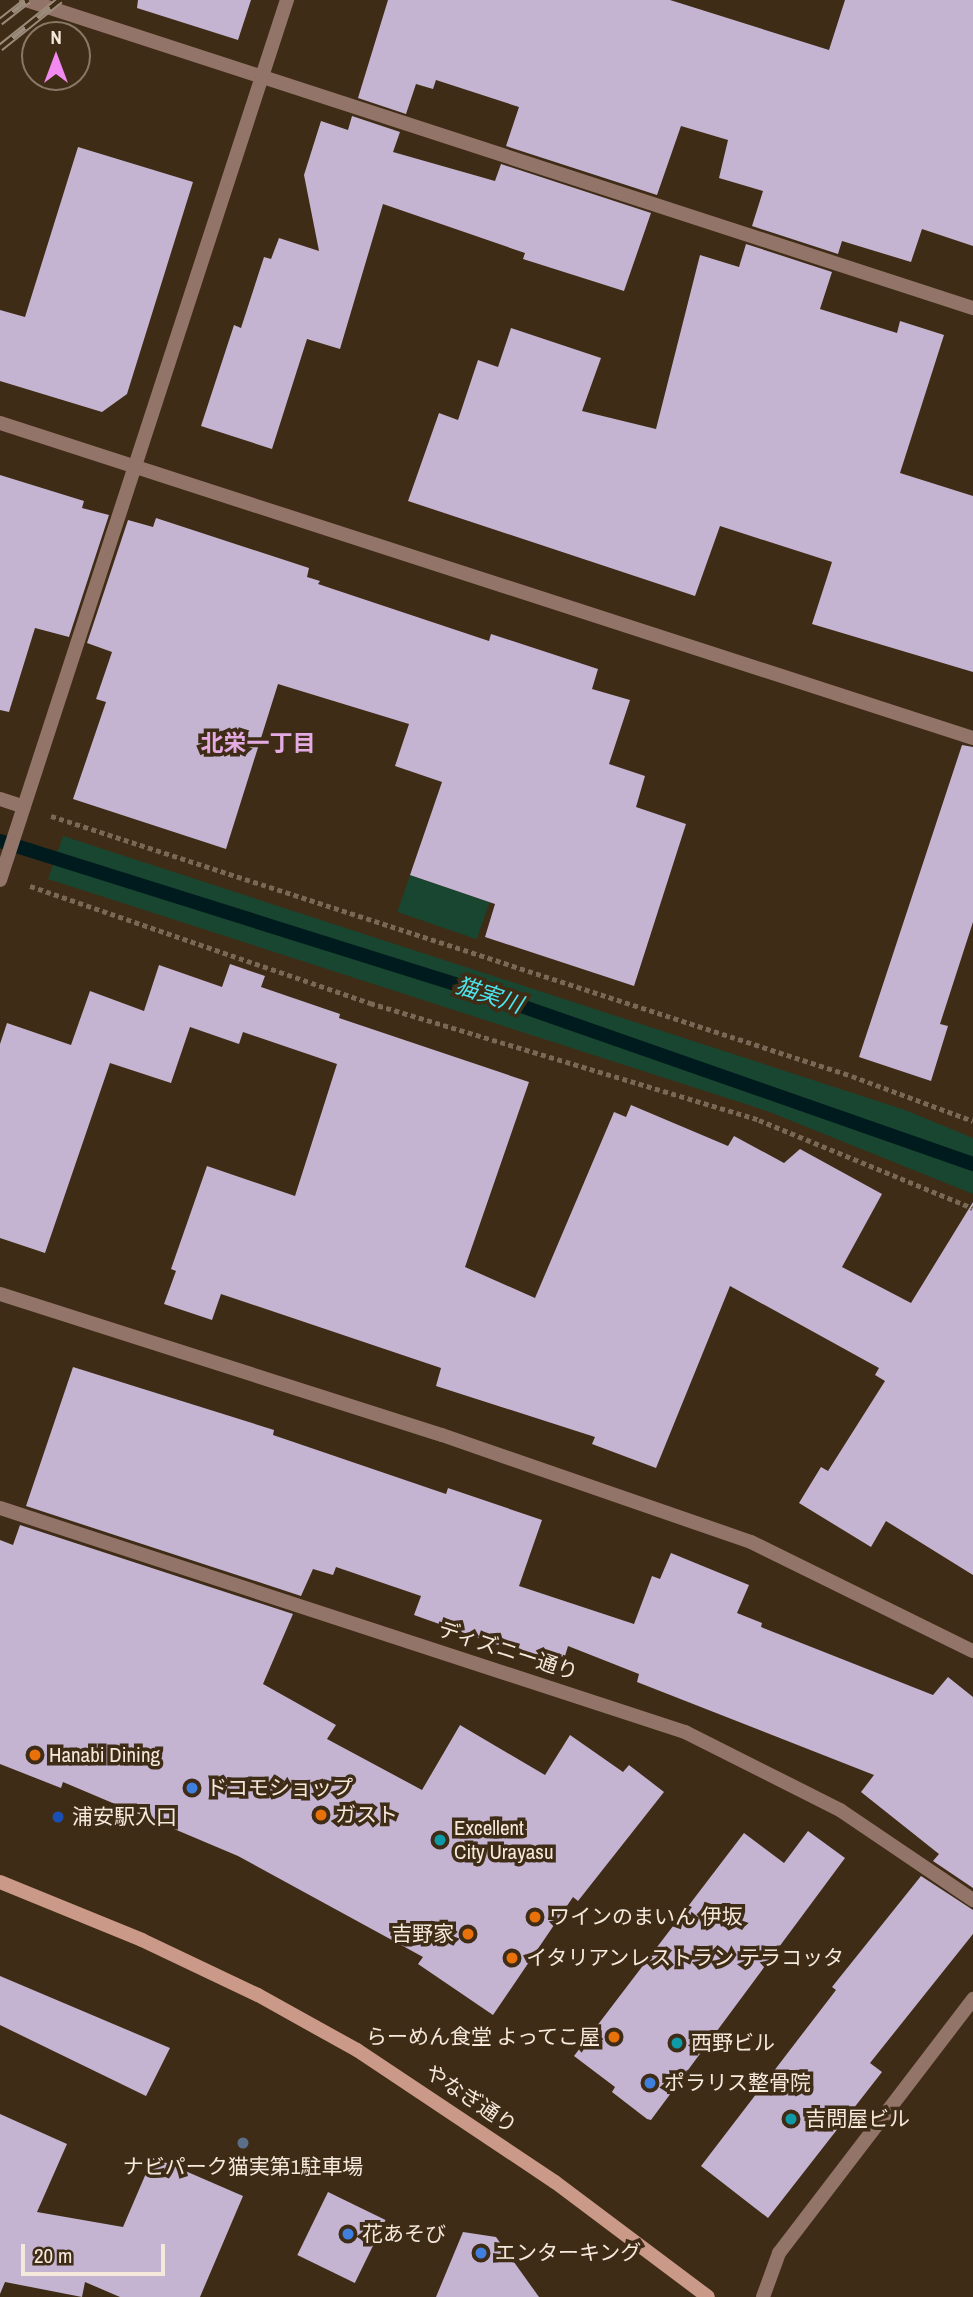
<!DOCTYPE html>
<html>
<head>
<meta charset="utf-8">
<style>
  body { margin:0 }
  #map { position:relative; width:973px; height:2297px; overflow:hidden; background:#3f2c16; font-family:"Archivo Narrow","Noto Sans JP",sans-serif }
  div>[style] { position:absolute }
  .green>* { inset:0; background:#194630; transform-origin:0 0 }
  .stream>* { height:14px; margin:-7px; padding:0 7px; transform-origin:7px; border-radius:7px; background:#001b1d }
  .building>* { inset:0; background:#c4b4d1; transform-origin:0 0 }
  .path>* { height:4.5px; margin-top:-2.25px; transform-origin:0; background:repeating-linear-gradient(90deg,#796855 0 5px,transparent 0 8.5px) }
  .street>* { height:14px; margin:-7px; padding:0 7px; transform-origin:7px; border-radius:7px; background:#937468 }
  .secondary>* { height:14px; margin:-7px; padding:0 7px; transform-origin:7px; border-radius:7px; background:#cb9987 }
  .rail>* { height:8px; margin-top:-4px; transform-origin:0; background:repeating-linear-gradient(90deg,#3f2c16 0 16px,#9b8b7a 0 32px); box-sizing:border-box; border-block:2px solid #9b8b7a }
  .dots>* { width:19px; height:19px; translate:-50% -50%; box-sizing:border-box; border:4px solid #3f2c16; border-radius:50% }
  span { translate:-50% -50%; white-space:nowrap; text-align:center; line-height:1.15; -webkit-text-stroke:7px #3f2c16; paint-order:stroke }
  .street-label { font-size:21px; color:#f5e9dc }
  .poi-label { font-size:21px; color:#f5e9dc }
  .left { translate:0 -50%; text-align:left }
  .right { translate:-100% -50%; text-align:right }
  .neighbourhood-label { font-size:23px; color:#e4aae2; font-weight:700 }
  .water-label { font-size:23px; color:#4ce5ee; font-style:italic }
  .north { position:absolute; left:21px; top:21px; width:70px; height:70px; box-sizing:border-box; background:#3f2c16; border:2px solid #887865; border-radius:50%; rotate:0deg; font-size:19px; font-weight:700; line-height:28px; text-align:center; color:#f5e9dc }
  .north::after { content:''; display:block; margin:auto; width:24px; height:32px; background:#f38af1; clip-path:polygon(50% 0,100% 100%,50% 72%,0 100%) }
  .scale { position:absolute; left:21px; top:2244px; width:144px; height:32px; box-sizing:border-box; border:4px solid #f5e9dc; border-top:0; padding-left:9px; font-size:21px; line-height:24px; white-space:nowrap; color:#f5e9dc; -webkit-text-stroke:5px #3f2c16; paint-order:stroke }
</style>
</head>
<body>
<div id="map">
  <div class="green">
    <div style="clip-path:polygon(63px 836px,905px 1110px,973px 1138px,973px 1194px,767px 1111px,48px 879px)"></div>
    <div style="left:410px;top:875px;width:84px;height:39px;rotate:19deg"></div>
  </div>
  <div class="stream">
    <div style="left:0;top:841px;width:510px;rotate:17.44deg"></div>
    <div style="left:487px;top:994px;width:515px;rotate:19.28deg"></div>
  </div>
  <div class="building">
    <div style="clip-path:polygon(138px 0,251px 0,238px 40px,137px 8px)"></div>
    <div style="clip-path:polygon(388px 0,670px 0,829px 50px,845px 0,973px 0,973px 246px,922px 229px,911px 262px,842px 241px,838px 254px,752px 226px,763px 191px,719px 178px,728px 140px,681px 126px,657px 195px,506px 146px,519px 107px,436px 80px,433px 89px,416px 84px,406px 114px,358px 98px)"></div>
    <div style="clip-path:polygon(352px 116px,400px 132px,393px 152px,495px 181px,501px 164px,651px 213px,624px 291px,523px 259px,525px 253px,383px 204px,340px 349px,307px 339px,272px 449px,201px 426px,234px 325px,241px 328px,264px 257px,271px 259px,279px 238px,319px 251px,304px 175px,321px 121px,348px 130px)"></div>
    <div style="clip-path:polygon(78px 147px,193px 182px,127px 394px,102px 412px,0 381px,0 310px,25px 317px)"></div>
    <div style="clip-path:polygon(746px 244px,832px 272px,820px 309px,897px 333px,900px 321px,944px 335px,900px 473px,973px 496px,973px 672px,812px 624px,832px 562px,720px 526px,695px 596px,408px 501px,439px 413px,458px 420px,478px 360px,498px 367px,511px 328px,601px 358px,582px 411px,656px 429px,700px 255px,739px 267px)"></div>
    <div style="clip-path:polygon(0 475px,84px 501px,82px 508px,109px 515px,69px 637px,35px 628px,9px 712px,0 710px)"></div>
    <div style="clip-path:polygon(156px 518px,309px 568px,307px 577px,320px 581px,318px 584px,489px 641px,491px 634px,598px 669px,592px 689px,630px 700px,609px 764px,645px 776px,636px 807px,686px 824px,634px 986px,485px 937px,495px 904px,410px 875px,442px 782px,395px 766px,409px 724px,278px 684px,226px 849px,73px 799px,106px 702px,96px 699px,112px 652px,87px 643px,128px 520px,153px 527px)"></div>
    <div style="clip-path:polygon(962px 745px,973px 747px,973px 922px,940px 1024px,948px 1026px,931px 1081px,859px 1057px)"></div>
    <div style="clip-path:polygon(230px 964px,265px 976px,261px 987px,340px 1014px,339px 1018px,529px 1082px,465px 1267px,535px 1298px,614px 1112px,626px 1117px,631px 1105px,728px 1146px,734px 1136px,784px 1163px,800px 1149px,882px 1194px,842px 1267px,911px 1303px,973px 1202px,973px 1575px,886px 1521px,871px 1547px,799px 1503px,821px 1467px,828px 1471px,885px 1381px,875px 1375px,879px 1368px,730px 1286px,656px 1468px,592px 1444px,595px 1437px,436px 1386px,441px 1368px,221px 1294px,212px 1320px,164px 1304px,176px 1271px,171px 1269px,207px 1166px,295px 1196px,337px 1064px,243px 1032px,239px 1044px,190px 1027px,171px 1083px,110px 1063px,45px 1253px,0 1238px,0 1044px,7px 1023px,71px 1045px,90px 991px,144px 1011px,159px 965px,222px 987px)"></div>
    <div style="clip-path:polygon(73px 1367px,274px 1430px,273px 1435px,446px 1494px,448px 1488px,542px 1520px,519px 1586px,634px 1624px,652px 1576px,660px 1579px,671px 1553px,749px 1585px,737px 1613px,762px 1623px,761px 1627px,933px 1695px,948px 1677px,973px 1697px,973px 1888px,933px 1861px,939px 1854px,861px 1792px,874px 1775px,637px 1682px,639px 1674px,568px 1646px,562px 1666px,512px 1650px,414px 1615px,421px 1596px,336px 1567px,333px 1575px,313px 1569px,301px 1596px,26px 1506px)"></div>
    <div style="clip-path:polygon(20px 1525px,293px 1614px,263px 1684px,336px 1725px,327px 1739px,422px 1790px,460px 1725px,545px 1775px,570px 1735px,623px 1772px,629px 1765px,664px 1792px,578px 1901px,573px 1897px,493px 2015px,418px 1964px,423px 1957px,238px 1856px,63px 1782px,61px 1788px,0 1764px,0 1540px,13px 1545px)"></div>
    <div style="clip-path:polygon(808px 1831px,845px 1858px,651px 2120px,647px 2119px,612px 2092px,615px 2087px,574px 2056px,744px 1833px,784px 1863px)"></div>
    <div style="clip-path:polygon(921px 1876px,973px 1910px,973px 1934px,870px 2063px,882px 2072px,768px 2218px,701px 2166px,836px 1990px,832px 1987px)"></div>
    <div style="clip-path:polygon(0 1976px,170px 2048px,146px 2096px,0 2025px)"></div>
    <div style="clip-path:polygon(0 2114px,67px 2144px,37px 2212px,123px 2227px,153px 2157px,243px 2196px,200px 2297px,120px 2297px,85px 2282px,82px 2297px,5px 2282px,0 2294px)"></div>
    <div style="left:328px;top:2192px;width:64px;height:70px;rotate:26deg"></div>
    <div style="clip-path:polygon(463px 2232px,496px 2237px,539px 2297px,436px 2297px)"></div>
  </div>
  <div class="path">
    <div style="left:51px;top:816px;width:842px;rotate:17.98deg"></div>
    <div style="left:852px;top:1076px;width:129px;rotate:20.4deg"></div>
    <div style="left:30px;top:886px;width:360px;rotate:19deg"></div>
    <div style="left:370px;top:1003px;width:406px;rotate:16.7deg"></div>
    <div style="left:759px;top:1120px;width:231px;rotate:22.4deg"></div>
  </div>
  <div class="street">
    <div style="left:26px;top:0;width:996px;rotate:18.02deg"></div>
    <div style="left:0;top:423px;width:1023px;rotate:17.94deg"></div>
    <div style="left:0;top:799px;width:25px;rotate:18deg"></div>
    <div style="left:0;top:880px;width:926px;rotate:-71.94deg"></div>
    <div style="left:0;top:1294px;width:464px;rotate:17.7deg"></div>
    <div style="left:442px;top:1435px;width:327px;rotate:19.1deg"></div>
    <div style="left:751px;top:1542px;width:247px;rotate:26.2deg"></div>
    <div style="left:0;top:1508px;width:721px;rotate:18.11deg"></div>
    <div style="left:685px;top:1732px;width:174px;rotate:26.7deg"></div>
    <div style="left:840px;top:1810px;width:161px;rotate:34.1deg"></div>
    <div style="left:763px;top:2297px;width:47px;rotate:-70deg"></div>
    <div style="left:779px;top:2253px;width:320px;rotate:-52.6deg"></div>
  </div>
  <div class="secondary">
    <div style="left:0;top:1882px;width:153px;rotate:22.2deg"></div>
    <div style="left:142px;top:1940px;width:128px;rotate:25.4deg"></div>
    <div style="left:258px;top:1995px;width:113px;rotate:29.1deg"></div>
    <div style="left:357px;top:2050px;width:238px;rotate:33.7deg"></div>
    <div style="left:555px;top:2182px;width:191px;rotate:36.9deg"></div>
  </div>
  <div class="rail">
    <div style="left:0;top:22px;width:36px;rotate:-38deg"></div>
    <div style="left:0;top:48px;width:77px;rotate:-38.7deg"></div>
  </div>
  <div class="dots">
    <div style="left:35px;top:1755px;background:#e8710a"></div>
    <div style="left:192px;top:1788px;background:#3f7fe0"></div>
    <div style="left:321px;top:1815px;background:#e8710a"></div>
    <div style="left:58px;top:1817px;background:#1a4fb4"></div>
    <div style="left:440px;top:1840px;background:#0f9aa8"></div>
    <div style="left:535px;top:1917px;background:#e8710a"></div>
    <div style="left:468px;top:1934px;background:#e8710a"></div>
    <div style="left:512px;top:1958px;background:#e8710a"></div>
    <div style="left:614px;top:2037px;background:#e8710a"></div>
    <div style="left:677px;top:2043px;background:#0f9aa8"></div>
    <div style="left:650px;top:2083px;background:#3f7fe0"></div>
    <div style="left:791px;top:2119px;background:#0f9aa8"></div>
    <div style="left:243px;top:2143px;background:#5c6f8a"></div>
    <div style="left:348px;top:2234px;background:#3f7fe0"></div>
    <div style="left:481px;top:2253px;background:#3f7fe0"></div>
  </div>
  <div class="street-label">
    <span style="left:508px;top:1651px;rotate:18deg">ディズニー通り</span>
    <span style="left:471px;top:2099px;rotate:34deg">やなぎ通り</span>
  </div>
  <div class="poi-label">
    <span class="left" style="left:49px;top:1755px">Hanabi Dining</span>
    <span class="left" style="left:206px;top:1788px">ドコモショップ</span>
    <span class="left" style="left:335px;top:1815px">ガスト</span>
    <span class="left" style="left:72px;top:1817px">浦安駅入口</span>
    <span class="left" style="left:454px;top:1840px">Excellent<br>City Urayasu</span>
    <span class="left" style="left:549px;top:1917px">ワインのまいん 伊坂</span>
    <span class="right" style="left:454px;top:1934px">吉野家</span>
    <span class="left" style="left:526px;top:1958px">イタリアンレストラン テラコッタ</span>
    <span class="right" style="left:600px;top:2037px">らーめん食堂 よってこ屋</span>
    <span class="left" style="left:691px;top:2043px">西野ビル</span>
    <span class="left" style="left:664px;top:2083px">ポラリス整骨院</span>
    <span class="left" style="left:805px;top:2119px">吉問屋ビル</span>
    <span style="left:243px;top:2167px">ナビパーク猫実第1駐車場</span>
    <span class="left" style="left:362px;top:2234px">花あそび</span>
    <span class="left" style="left:495px;top:2253px">エンターキング</span>
  </div>
  <div class="neighbourhood-label">
    <span style="left:258px;top:743px">北栄一丁目</span>
  </div>
  <div class="water-label">
    <span style="left:489px;top:995px;rotate:18deg">猫実川</span>
  </div>
  <div class="north">N</div>
  <div class="scale">20 m</div>
</div>
</body>
</html>
